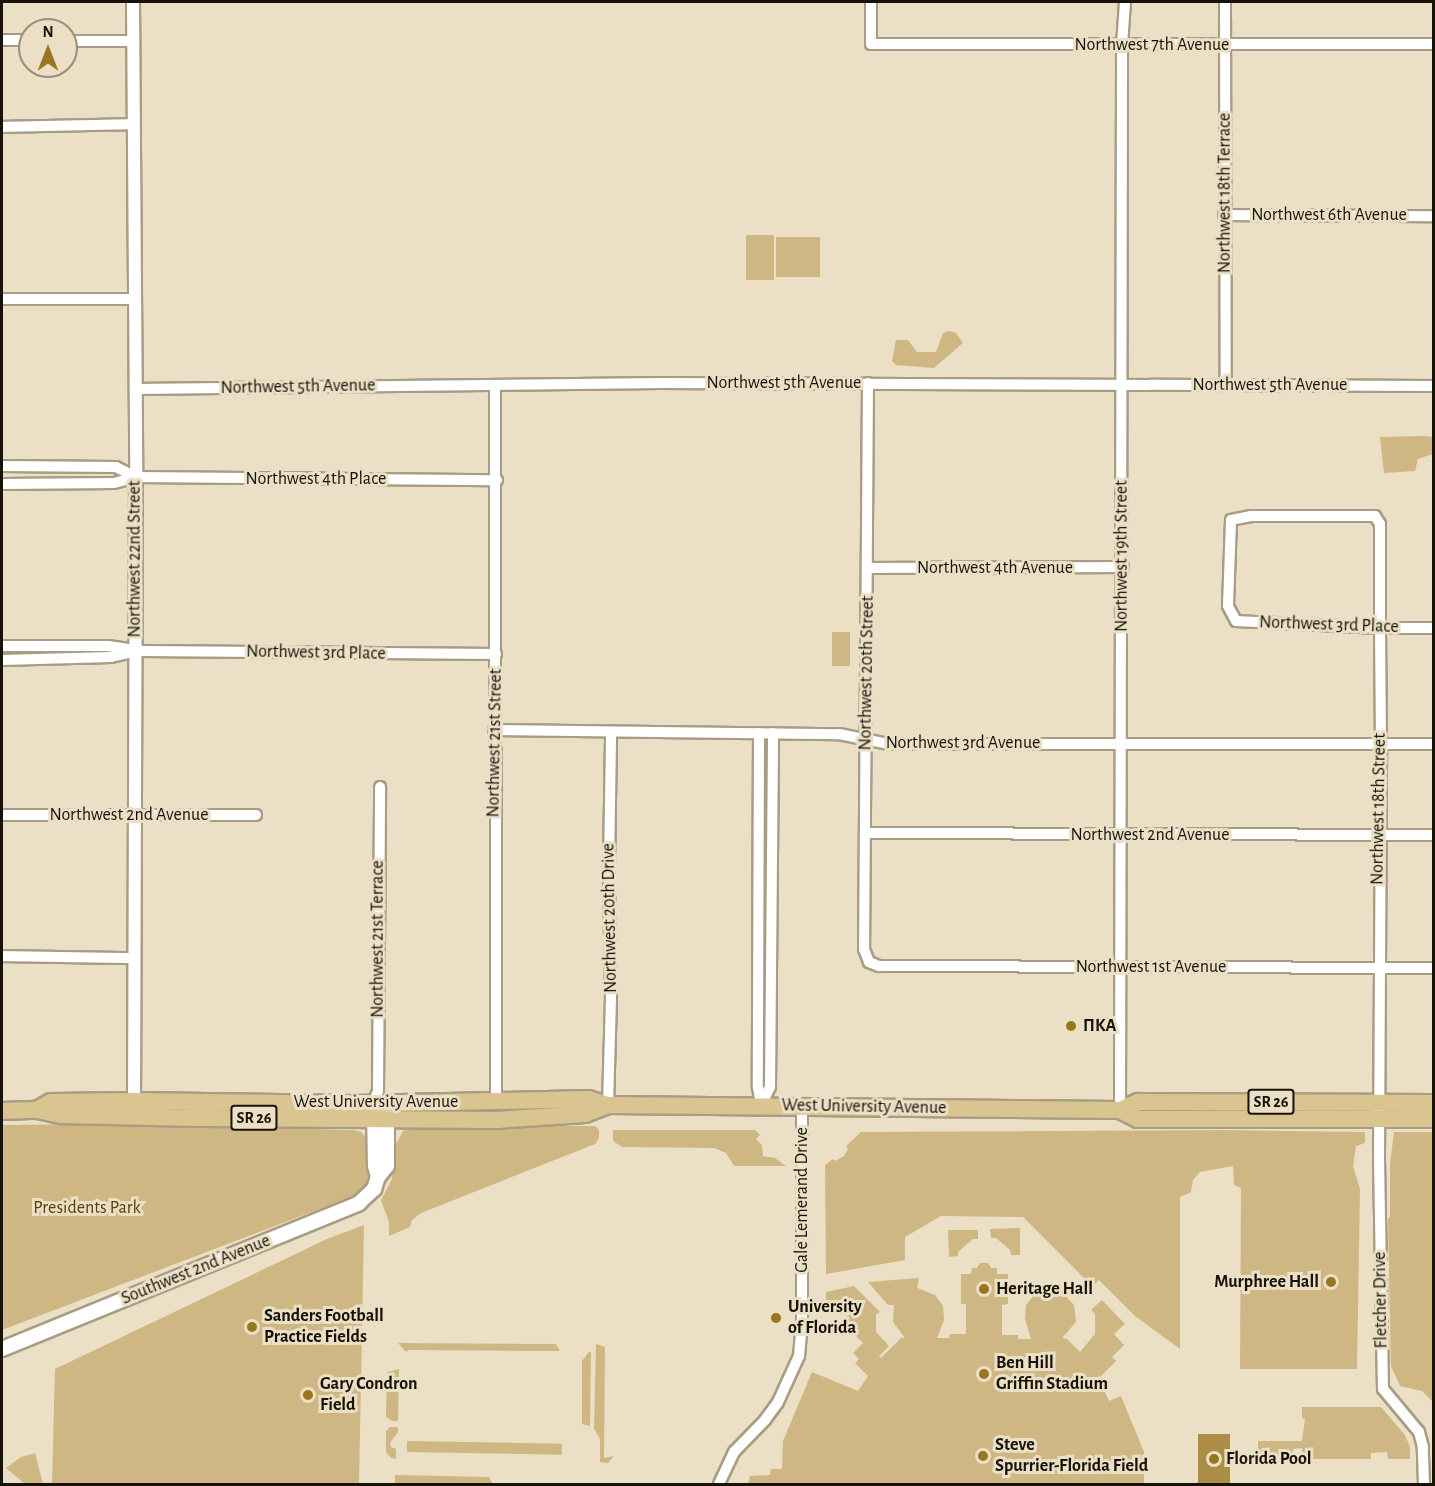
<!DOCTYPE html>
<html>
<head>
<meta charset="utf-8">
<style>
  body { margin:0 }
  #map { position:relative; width:1435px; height:1486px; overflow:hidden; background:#ebdfc5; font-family:"Alegreya Sans",sans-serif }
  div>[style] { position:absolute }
  .green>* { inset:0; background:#cfb783; transform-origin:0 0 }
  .water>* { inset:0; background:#ac8d45; transform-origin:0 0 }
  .roads { filter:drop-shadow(2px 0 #a89d84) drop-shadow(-2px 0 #a89d84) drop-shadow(0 2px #a89d84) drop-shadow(0 -2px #a89d84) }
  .minor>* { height:10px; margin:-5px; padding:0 5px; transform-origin:5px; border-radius:5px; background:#fff }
  .tertiary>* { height:12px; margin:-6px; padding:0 6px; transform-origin:6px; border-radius:6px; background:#fff }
  .secondary>* { height:14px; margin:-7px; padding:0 7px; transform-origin:7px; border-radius:7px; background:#fff }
  .primary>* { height:16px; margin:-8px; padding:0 8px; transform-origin:8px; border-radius:8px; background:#dac48f }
  .dots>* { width:16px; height:16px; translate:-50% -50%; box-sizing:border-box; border:3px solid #ebdfc5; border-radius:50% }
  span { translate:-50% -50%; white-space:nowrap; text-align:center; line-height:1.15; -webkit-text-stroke:6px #ebdfc5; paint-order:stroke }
  .shield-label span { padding:2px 4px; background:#ebdfc5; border:2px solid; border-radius:4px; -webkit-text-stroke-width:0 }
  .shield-label { font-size:16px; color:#171309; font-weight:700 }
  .street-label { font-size:18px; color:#171309 }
  .poi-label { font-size:18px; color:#171309; font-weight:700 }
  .left { translate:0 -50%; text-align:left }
  .right { translate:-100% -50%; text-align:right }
  .park-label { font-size:18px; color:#564104 }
  .frame { position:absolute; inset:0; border:3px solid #171309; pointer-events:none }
  .north { position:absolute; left:18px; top:18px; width:60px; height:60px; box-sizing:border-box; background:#ebdfc5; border:2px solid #968d7a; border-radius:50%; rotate:0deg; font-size:16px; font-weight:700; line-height:24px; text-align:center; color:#171309 }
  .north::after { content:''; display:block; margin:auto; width:21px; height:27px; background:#97761f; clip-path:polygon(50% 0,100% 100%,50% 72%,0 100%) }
</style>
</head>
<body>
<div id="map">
  <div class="green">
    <div style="left:746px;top:235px;width:28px;height:45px"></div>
    <div style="left:776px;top:237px;width:44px;height:40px"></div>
    <div style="clip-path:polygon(949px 331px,956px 333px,963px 343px,934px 368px,896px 365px,892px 361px,896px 340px,908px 340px,917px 352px,936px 352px,943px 333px)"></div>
    <div style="clip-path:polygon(1424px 436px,1433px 437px,1433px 454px,1418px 459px,1415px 471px,1384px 473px,1380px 437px)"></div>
    <div style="left:832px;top:632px;width:18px;height:34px"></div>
    <div style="clip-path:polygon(93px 1124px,354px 1130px,361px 1132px,366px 1137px,369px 1146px,369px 1174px,365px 1186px,356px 1195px,2px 1330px,2px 1125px)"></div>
    <div style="clip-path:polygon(421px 1125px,595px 1126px,599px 1130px,599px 1138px,595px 1144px,421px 1213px,412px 1220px,410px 1227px,389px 1236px,389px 1222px,381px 1200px,392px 1179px,396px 1144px,403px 1131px)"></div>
    <div style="clip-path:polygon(613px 1130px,755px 1130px,760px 1135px,756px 1139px,762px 1145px,763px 1156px,775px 1158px,786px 1166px,734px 1166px,726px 1153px,714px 1148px,622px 1147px,613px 1141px)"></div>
    <div style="clip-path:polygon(1225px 1130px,1365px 1132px,1365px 1143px,1356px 1146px,1353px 1166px,1360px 1189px,1357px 1369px,1240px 1369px,1241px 1188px,1234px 1185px,1233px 1166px,1200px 1172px,1193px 1180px,1191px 1192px,1180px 1197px,1180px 1349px,1135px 1316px,1099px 1280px,1092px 1286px,1023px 1217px,941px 1216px,905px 1237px,905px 1260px,826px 1274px,825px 1165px,833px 1159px,835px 1161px,844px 1156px,848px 1149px,846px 1146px,861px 1132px)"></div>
    <div style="clip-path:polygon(1394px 1132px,1433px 1132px,1433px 1402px,1422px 1391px,1400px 1386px,1391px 1366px,1388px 1218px,1390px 1217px,1390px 1164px)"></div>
    <div style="clip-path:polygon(364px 1225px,359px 1484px,52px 1484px,55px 1369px,327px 1239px)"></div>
    <div style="clip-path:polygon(1020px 1228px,1020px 1255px,1011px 1255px,1010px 1250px,996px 1238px,991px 1238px,990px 1229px)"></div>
    <div style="clip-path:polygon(948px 1230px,978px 1230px,978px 1239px,973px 1239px,958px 1252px,958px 1256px,949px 1257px)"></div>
    <div style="clip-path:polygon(980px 1263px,988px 1263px,991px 1268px,997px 1268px,997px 1274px,1008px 1274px,1008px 1304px,1002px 1305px,1002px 1335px,1018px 1335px,1018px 1339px,1031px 1339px,1025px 1319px,1026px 1305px,1035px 1294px,1047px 1290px,1063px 1293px,1074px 1305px,1076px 1322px,1062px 1338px,1067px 1339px,1080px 1352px,1095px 1334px,1095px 1314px,1091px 1310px,1102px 1300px,1125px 1324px,1114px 1334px,1124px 1345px,1112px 1357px,1116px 1361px,1094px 1383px,1105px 1392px,1109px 1401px,1121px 1396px,1144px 1452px,1144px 1484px,748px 1484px,750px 1476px,770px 1475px,771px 1469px,782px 1469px,783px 1441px,812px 1372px,858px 1391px,868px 1376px,855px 1363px,859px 1359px,853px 1353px,863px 1343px,842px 1322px,848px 1316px,844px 1312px,840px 1315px,826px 1301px,826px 1292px,854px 1286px,880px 1312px,876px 1315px,876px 1332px,889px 1346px,879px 1356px,881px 1358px,901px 1338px,905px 1338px,893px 1322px,894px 1305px,888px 1305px,868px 1282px,919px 1278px,917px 1288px,935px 1295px,943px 1306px,944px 1320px,937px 1338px,949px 1338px,950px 1334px,966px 1334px,966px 1304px,961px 1304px,961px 1274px,971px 1274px,972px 1268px,977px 1268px)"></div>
    <div style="clip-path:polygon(398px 1343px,556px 1344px,560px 1351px,409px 1350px,406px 1352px)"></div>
    <div style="clip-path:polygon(596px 1344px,605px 1347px,604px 1458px,614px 1456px,608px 1463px,600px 1462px,600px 1439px,594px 1429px)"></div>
    <div style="clip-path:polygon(589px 1352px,591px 1352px,590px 1426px,582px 1424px,582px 1361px)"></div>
    <div style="clip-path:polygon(399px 1369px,398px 1421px,392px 1421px,386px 1417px,387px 1372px)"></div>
    <div style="clip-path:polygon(1302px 1407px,1381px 1407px,1405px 1435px,1410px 1447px,1410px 1459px,1388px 1459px,1387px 1452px,1371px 1453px,1371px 1459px,1302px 1459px,1302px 1448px,1293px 1449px,1293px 1458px,1258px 1458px,1258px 1441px,1302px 1441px,1305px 1419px,1302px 1418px)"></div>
    <div style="clip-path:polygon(390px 1427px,398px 1427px,398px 1432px,390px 1443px,391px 1447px,396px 1449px,396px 1459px,391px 1458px,386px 1452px,386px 1431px)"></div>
    <div style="left:407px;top:1441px;width:155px;height:11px;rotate:1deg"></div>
    <div style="clip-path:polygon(35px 1453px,43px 1484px,25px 1484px,6px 1468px,21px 1457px)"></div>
    <div style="clip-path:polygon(395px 1475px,489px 1477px,493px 1484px,395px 1484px)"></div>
  </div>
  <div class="water">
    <div style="left:1198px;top:1434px;width:32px;height:50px"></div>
  </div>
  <div class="roads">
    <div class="minor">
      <div style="left:871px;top:2px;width:42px;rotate:90deg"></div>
      <div style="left:871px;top:44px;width:563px"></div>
      <div style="left:1225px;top:2px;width:383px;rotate:89.9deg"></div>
      <div style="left:2px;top:40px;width:28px"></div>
      <div style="left:66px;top:41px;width:67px"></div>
      <div style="left:2px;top:127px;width:132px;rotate:-1.3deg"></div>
      <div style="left:1224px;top:215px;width:210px;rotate:0.3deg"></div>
      <div style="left:2px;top:299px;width:133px"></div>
      <div style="left:868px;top:383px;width:566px;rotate:90.4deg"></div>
      <div style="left:864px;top:949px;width:14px;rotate:69deg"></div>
      <div style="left:869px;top:962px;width:11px;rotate:22deg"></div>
      <div style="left:879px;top:966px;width:555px;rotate:0.21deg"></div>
      <div style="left:495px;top:385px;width:716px;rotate:89.92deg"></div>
      <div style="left:135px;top:389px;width:526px;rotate:-0.65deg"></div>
      <div style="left:661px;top:383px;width:773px;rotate:0.22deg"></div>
      <div style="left:2px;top:466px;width:114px;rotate:0.5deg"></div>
      <div style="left:116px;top:467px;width:22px;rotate:27deg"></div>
      <div style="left:2px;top:484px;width:112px;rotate:-0.5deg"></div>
      <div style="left:114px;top:483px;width:23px;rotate:-15deg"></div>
      <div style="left:136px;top:477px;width:361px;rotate:0.5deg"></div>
      <div style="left:868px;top:568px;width:255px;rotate:-0.2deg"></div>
      <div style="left:2px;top:646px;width:106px"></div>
      <div style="left:108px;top:646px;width:35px;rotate:8deg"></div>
      <div style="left:143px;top:651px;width:353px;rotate:0.5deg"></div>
      <div style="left:2px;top:660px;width:109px;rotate:-1.6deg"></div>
      <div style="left:111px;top:657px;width:22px;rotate:-13deg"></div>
      <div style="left:494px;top:730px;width:345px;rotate:0.7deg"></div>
      <div style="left:839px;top:734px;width:50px;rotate:11.5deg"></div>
      <div style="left:888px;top:744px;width:546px"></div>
      <div style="left:759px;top:733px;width:354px;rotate:90.2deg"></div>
      <div style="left:758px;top:1087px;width:19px;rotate:81deg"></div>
      <div style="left:2px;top:815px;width:254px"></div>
      <div style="left:867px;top:833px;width:567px;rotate:0.2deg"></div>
      <div style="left:2px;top:956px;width:132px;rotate:0.9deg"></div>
      <div style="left:373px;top:1103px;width:13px;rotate:-67deg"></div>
      <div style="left:378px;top:1091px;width:304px;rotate:-89.6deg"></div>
      <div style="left:608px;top:1105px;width:105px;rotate:-88.4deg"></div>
      <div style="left:611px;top:1000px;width:134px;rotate:-90.9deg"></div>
      <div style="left:609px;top:866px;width:134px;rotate:-89.1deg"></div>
      <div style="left:761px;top:1106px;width:21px;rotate:-65deg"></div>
      <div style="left:770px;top:1087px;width:354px;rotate:-89.5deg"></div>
      <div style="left:1120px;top:1110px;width:1065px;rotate:-89.89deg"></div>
      <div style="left:1122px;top:45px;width:43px;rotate:-86deg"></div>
      <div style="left:719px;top:1484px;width:35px;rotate:-65deg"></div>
      <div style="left:734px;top:1452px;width:45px;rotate:-45.9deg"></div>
      <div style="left:765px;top:1420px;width:22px;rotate:-54deg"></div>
      <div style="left:778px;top:1402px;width:51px;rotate:-65.5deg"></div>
      <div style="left:799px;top:1356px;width:33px;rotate:-85deg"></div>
      <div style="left:802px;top:1323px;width:216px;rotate:-90deg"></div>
      <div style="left:1424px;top:1484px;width:37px;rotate:-92deg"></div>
      <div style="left:1423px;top:1447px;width:16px;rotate:-105deg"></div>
      <div style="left:1419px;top:1432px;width:56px;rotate:-129.9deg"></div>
      <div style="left:1383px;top:1389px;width:232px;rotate:-91deg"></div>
      <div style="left:1379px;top:1157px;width:413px;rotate:-89.7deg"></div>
      <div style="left:1381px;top:744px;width:116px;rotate:-90.5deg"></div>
      <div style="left:1380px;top:628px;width:104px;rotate:-90deg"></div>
      <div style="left:1380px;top:524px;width:9px;rotate:-122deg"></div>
      <div style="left:1375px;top:516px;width:124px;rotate:180deg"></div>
      <div style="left:1251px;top:516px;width:20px;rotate:169deg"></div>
      <div style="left:1231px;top:520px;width:86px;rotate:92deg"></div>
      <div style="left:1228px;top:606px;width:17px;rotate:62deg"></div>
      <div style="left:1236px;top:621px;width:144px;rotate:2.8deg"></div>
      <div style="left:1380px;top:628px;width:54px"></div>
    </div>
    <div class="tertiary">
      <div style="left:133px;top:2px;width:475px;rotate:89.6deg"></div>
      <div style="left:136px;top:477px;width:630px;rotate:90.18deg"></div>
    </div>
    <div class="secondary">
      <div style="left:374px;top:1110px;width:56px;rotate:89deg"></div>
      <div style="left:375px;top:1166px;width:11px;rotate:75deg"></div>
      <div style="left:2px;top:1349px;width:386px;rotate:-22.2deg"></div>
      <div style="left:359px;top:1203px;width:21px;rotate:-43deg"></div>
      <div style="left:374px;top:1189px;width:13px;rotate:-72deg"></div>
      <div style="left:378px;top:1177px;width:14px;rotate:-51deg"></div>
      <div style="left:387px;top:1166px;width:56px;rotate:-90deg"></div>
    </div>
    <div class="primary">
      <div style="left:37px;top:1110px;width:16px;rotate:-30deg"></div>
      <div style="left:51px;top:1102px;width:83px;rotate:-0.7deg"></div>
      <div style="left:134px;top:1101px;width:220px;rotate:0.8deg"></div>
      <div style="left:354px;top:1104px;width:234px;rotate:-1.2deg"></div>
      <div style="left:588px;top:1099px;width:21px;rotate:17deg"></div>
      <div style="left:608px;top:1105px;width:512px;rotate:0.56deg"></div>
      <div style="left:1120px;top:1110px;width:20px;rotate:-24deg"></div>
      <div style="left:1138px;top:1102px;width:296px;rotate:0.2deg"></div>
      <div style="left:1120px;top:1110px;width:20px;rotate:27deg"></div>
      <div style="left:1138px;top:1119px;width:296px"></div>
      <div style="left:2px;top:1111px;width:35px;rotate:-2deg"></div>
      <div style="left:37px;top:1110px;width:25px;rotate:12deg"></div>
      <div style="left:61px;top:1115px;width:137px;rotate:1.3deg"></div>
      <div style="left:198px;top:1118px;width:299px;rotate:0.4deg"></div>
      <div style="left:497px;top:1120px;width:88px;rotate:-3.9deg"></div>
      <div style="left:585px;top:1114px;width:25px;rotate:-21deg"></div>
    </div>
  </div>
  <div class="dots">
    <div style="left:1071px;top:1026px;background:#97761f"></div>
    <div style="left:1331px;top:1282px;background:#97761f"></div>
    <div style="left:984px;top:1289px;background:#97761f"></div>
    <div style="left:776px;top:1318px;background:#97761f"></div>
    <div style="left:252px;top:1327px;background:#97761f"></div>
    <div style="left:984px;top:1374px;background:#97761f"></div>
    <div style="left:308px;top:1395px;background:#97761f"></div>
    <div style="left:983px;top:1456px;background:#97761f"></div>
    <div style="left:1214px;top:1459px;background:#97761f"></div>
  </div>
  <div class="shield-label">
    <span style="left:1271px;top:1102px">SR 26</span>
    <span style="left:254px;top:1118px">SR 26</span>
  </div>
  <div class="street-label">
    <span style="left:1152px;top:45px">Northwest 7th Avenue</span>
    <span style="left:1225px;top:193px;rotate:-90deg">Northwest 18th Terrace</span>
    <span style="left:1329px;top:215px">Northwest 6th Avenue</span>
    <span style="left:784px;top:383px">Northwest 5th Avenue</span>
    <span style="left:1270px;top:385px">Northwest 5th Avenue</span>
    <span style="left:298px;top:387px;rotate:-1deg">Northwest 5th Avenue</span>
    <span style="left:316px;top:479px">Northwest 4th Place</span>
    <span style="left:1122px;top:556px;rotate:-90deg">Northwest 19th Street</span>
    <span style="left:135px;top:559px;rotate:-90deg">Northwest 22nd Street</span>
    <span style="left:995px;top:568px">Northwest 4th Avenue</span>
    <span style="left:1329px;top:625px;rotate:2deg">Northwest 3rd Place</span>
    <span style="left:316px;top:653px;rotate:1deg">Northwest 3rd Place</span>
    <span style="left:867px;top:673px;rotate:-89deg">Northwest 20th Street</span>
    <span style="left:495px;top:743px;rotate:-89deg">Northwest 21st Street</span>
    <span style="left:963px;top:743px">Northwest 3rd Avenue</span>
    <span style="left:1379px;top:809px;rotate:-89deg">Northwest 18th Street</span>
    <span style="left:129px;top:815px">Northwest 2nd Avenue</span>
    <span style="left:1150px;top:835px">Northwest 2nd Avenue</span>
    <span style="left:610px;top:918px;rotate:-91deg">Northwest 20th Drive</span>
    <span style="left:378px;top:939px;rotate:-90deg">Northwest 21st Terrace</span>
    <span style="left:1151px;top:967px">Northwest 1st Avenue</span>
    <span style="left:376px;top:1102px">West University Avenue</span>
    <span style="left:864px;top:1107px;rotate:1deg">West University Avenue</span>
    <span style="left:802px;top:1200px;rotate:-90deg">Gale Lemerand Drive</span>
    <span style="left:196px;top:1270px;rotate:-22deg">Southwest 2nd Avenue</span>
    <span style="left:1381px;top:1300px;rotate:-91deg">Fletcher Drive</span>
  </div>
  <div class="poi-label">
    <span class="left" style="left:1083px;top:1026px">ΠΚΑ</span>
    <span class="right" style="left:1319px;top:1282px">Murphree Hall</span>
    <span class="left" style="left:996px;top:1289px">Heritage Hall</span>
    <span class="left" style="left:788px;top:1318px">University<br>of Florida</span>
    <span class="left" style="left:264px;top:1327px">Sanders Football<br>Practice Fields</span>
    <span class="left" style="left:996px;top:1374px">Ben Hill<br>Griffin Stadium</span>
    <span class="left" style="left:320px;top:1395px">Gary Condron<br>Field</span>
    <span class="left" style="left:995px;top:1456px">Steve<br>Spurrier-Florida Field</span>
    <span class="left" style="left:1226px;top:1459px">Florida Pool</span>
  </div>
  <div class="park-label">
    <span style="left:87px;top:1208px">Presidents Park</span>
  </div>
  <div class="frame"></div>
  <div class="north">N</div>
</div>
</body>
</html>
